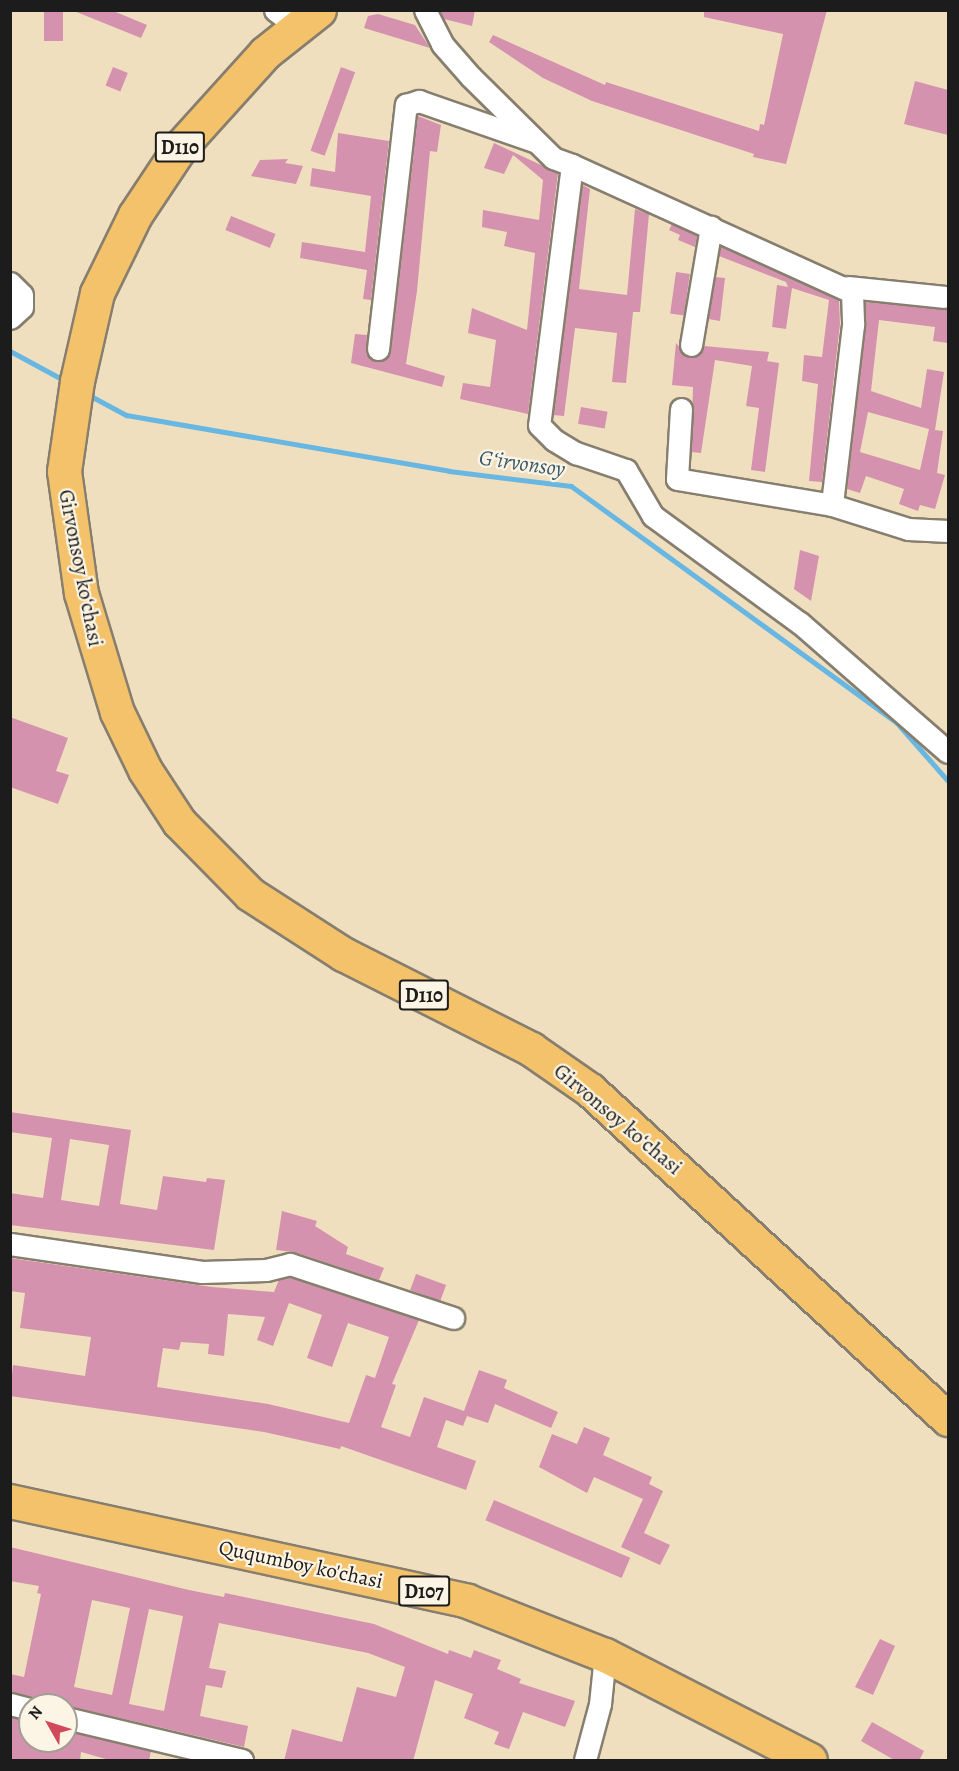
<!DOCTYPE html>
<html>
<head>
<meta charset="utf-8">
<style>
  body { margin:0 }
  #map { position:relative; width:959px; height:1771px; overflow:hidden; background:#f0dfbf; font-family:Alegreya,serif }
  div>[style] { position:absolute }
  .stream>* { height:5px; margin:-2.5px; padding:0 2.5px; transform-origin:2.5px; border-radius:2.5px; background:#68b7e2 }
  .building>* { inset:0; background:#d492ae; transform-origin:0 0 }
  .roads { filter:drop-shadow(2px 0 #867e6e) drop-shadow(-2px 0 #867e6e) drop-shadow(0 2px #867e6e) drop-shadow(0 -2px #867e6e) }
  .minor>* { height:21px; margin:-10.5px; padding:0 10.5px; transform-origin:10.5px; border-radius:10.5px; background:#fff }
  .primary>* { height:33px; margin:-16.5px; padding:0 16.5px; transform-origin:16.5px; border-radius:16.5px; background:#f4c26a }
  span { translate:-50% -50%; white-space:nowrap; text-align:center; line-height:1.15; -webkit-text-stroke:4.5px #fcf5e5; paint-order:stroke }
  .shield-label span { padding:2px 4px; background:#fcf5e5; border:2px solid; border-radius:4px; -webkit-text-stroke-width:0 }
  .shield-label { font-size:20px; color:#1c1c1c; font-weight:700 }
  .street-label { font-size:21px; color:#1c1c1c }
  .water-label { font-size:22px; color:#3a5a6b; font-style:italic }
  .frame { position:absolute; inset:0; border:12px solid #1c1c1c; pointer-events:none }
  .north { position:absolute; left:18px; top:1693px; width:60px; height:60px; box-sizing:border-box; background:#fcf5e5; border:2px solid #a29e95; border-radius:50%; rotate:309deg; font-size:16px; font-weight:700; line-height:24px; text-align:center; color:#1c1c1c }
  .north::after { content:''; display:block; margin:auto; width:21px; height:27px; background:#d1495b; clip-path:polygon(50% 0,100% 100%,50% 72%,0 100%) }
</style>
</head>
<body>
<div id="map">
  <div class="stream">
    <div style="left:10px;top:351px;width:65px;rotate:28.5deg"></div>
    <div style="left:85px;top:393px;width:47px;rotate:28.2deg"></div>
    <div style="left:126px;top:415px;width:328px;rotate:9.8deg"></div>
    <div style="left:449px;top:471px;width:123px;rotate:7deg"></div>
    <div style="left:571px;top:486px;width:403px;rotate:36deg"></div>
    <div style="left:897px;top:723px;width:77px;rotate:48.7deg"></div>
  </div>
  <div class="building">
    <div style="left:44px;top:10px;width:19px;height:31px"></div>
    <div style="clip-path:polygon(111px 10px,147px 25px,141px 38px,74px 11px)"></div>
    <div style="clip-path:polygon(440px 10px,475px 10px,472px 26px,444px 19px)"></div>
    <div style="clip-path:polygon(704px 10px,827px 10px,786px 164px,753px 157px,754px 154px,592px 101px,543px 78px,489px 42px,493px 35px,605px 85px,606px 82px,759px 131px,760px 124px,764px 125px,783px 34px,704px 17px)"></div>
    <div style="clip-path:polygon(378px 14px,415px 25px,430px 48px,364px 28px,368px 16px)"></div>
    <div style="left:113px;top:67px;width:16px;height:20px;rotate:22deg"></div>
    <div style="left:341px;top:67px;width:15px;height:89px;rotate:20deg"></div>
    <div style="clip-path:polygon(915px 81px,948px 90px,948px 135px,904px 124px)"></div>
    <div style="clip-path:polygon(418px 116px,441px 125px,437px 152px,430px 151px,417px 291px,406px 364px,445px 376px,442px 387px,351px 363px,355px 334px,367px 335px,366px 354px,371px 360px,383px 361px,391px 351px)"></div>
    <div style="clip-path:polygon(338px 133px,389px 141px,371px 300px,363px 299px,367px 270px,300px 258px,302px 242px,365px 252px,371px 196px,310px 186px,312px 168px,335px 172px)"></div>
    <div style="clip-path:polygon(494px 143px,558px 173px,528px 414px,460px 399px,463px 383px,490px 387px,496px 340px,468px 333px,472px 308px,527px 330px,535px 253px,504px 246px,507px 232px,482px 227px,483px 210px,539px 220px,543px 180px,513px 155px,504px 174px,484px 168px)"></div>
    <div style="clip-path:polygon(288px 159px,285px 163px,303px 166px,296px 184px,251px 176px,260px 160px)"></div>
    <div style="clip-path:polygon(582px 185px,590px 189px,579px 289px,627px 295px,635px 209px,649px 214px,640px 312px,633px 312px,626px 383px,612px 382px,617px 333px,575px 328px,564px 416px,553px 415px)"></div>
    <div style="left:231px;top:216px;width:48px;height:15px;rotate:22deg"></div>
    <div style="clip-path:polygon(672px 224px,697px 236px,695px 247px,678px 240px,680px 235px,669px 230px)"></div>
    <div style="clip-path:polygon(721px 246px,839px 300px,840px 324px,822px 482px,809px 481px,818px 384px,802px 381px,804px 355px,822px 357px,829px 300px,792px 288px,786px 329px,772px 327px,777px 285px,788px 287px,786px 282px,719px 256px)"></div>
    <div style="left:676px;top:272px;width:14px;height:42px;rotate:8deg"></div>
    <div style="clip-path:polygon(715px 277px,725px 278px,720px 321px,708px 319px)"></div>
    <div style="clip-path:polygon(evenodd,865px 302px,948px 309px,948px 343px,933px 341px,935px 327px,879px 320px,871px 391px,921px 408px,927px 369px,944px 372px,935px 430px,943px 431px,937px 473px,945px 475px,935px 509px,920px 505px,918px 511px,899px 504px,904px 489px,866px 476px,860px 493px,847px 489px,866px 326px,865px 302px,868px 412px,929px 429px,920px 470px,860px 452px,868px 412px)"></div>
    <div style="clip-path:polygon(676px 343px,688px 357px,700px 354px,704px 346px,769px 352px,767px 361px,779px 363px,765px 472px,751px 470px,759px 408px,746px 406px,752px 366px,715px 360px,701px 453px,691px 452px,693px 387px,672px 385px)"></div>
    <div style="left:581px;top:407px;width:27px;height:17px;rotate:10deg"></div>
    <div style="clip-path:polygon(800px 550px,819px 556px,811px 601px,794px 589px)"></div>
    <div style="clip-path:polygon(10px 717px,68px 738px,56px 771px,69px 775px,58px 804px,10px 787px)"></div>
    <div style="clip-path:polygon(evenodd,10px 1112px,131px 1130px,120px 1204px,157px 1210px,163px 1176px,206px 1182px,207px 1178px,225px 1180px,214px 1250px,10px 1225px,10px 1193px,43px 1198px,52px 1138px,10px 1132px,10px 1112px,70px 1139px,109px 1145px,99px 1206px,61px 1200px,70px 1139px)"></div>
    <div style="clip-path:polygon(282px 1211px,317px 1221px,315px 1226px,348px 1247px,346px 1254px,384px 1268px,379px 1280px,294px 1252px,276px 1250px)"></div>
    <div style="clip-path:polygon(evenodd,10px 1258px,212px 1287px,274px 1292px,279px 1280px,290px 1277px,419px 1320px,392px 1384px,396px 1385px,381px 1427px,410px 1437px,424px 1397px,464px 1411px,479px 1370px,507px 1380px,504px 1388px,558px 1412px,551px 1428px,495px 1404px,488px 1423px,467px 1416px,463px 1426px,446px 1420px,437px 1447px,476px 1461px,466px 1490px,341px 1446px,340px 1449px,264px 1432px,10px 1396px,13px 1365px,85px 1376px,91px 1337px,20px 1328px,25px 1293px,10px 1291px,10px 1258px,289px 1303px,322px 1315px,307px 1358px,332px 1367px,348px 1323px,389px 1337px,375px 1378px,366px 1375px,349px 1423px,268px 1404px,157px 1387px,163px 1348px,179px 1350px,181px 1342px,209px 1344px,208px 1354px,224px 1356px,228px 1314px,265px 1317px,257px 1340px,273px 1346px,289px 1303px)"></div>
    <div style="left:416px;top:1274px;width:32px;height:17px;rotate:20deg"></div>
    <div style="clip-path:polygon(584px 1427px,610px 1438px,603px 1455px,652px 1477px,649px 1484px,663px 1491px,644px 1533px,670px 1545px,660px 1565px,621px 1547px,643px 1499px,594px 1477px,587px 1493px,539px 1467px,552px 1434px,577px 1444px)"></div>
    <div style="left:494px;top:1500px;width:148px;height:22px;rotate:23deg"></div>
    <div style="clip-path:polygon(evenodd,10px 1547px,189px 1590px,224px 1597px,225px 1593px,374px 1624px,448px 1654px,449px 1650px,471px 1658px,474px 1650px,501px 1660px,497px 1669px,521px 1679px,519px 1683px,575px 1701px,565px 1727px,523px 1712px,509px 1749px,494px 1744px,499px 1732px,464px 1718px,473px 1694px,435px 1680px,413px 1761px,284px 1761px,292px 1729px,342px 1742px,357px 1687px,396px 1697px,405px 1667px,368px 1653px,219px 1623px,209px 1668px,226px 1671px,222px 1688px,206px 1685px,200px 1716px,248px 1726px,244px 1747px,69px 1706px,42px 1705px,34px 1697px,10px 1692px,10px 1674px,24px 1677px,41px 1594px,37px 1593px,39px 1586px,10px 1581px,10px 1547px,92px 1600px,130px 1608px,112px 1695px,74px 1687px,92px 1600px,10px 1547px,149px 1609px,183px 1616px,164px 1711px,129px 1704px,149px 1609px)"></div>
    <div style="clip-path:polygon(880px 1639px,895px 1646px,873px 1695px,855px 1687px)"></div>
    <div style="clip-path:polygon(10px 1717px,30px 1721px,30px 1741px,66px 1741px,66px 1731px,151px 1751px,149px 1761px,113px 1761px,81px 1752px,80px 1761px,10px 1761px)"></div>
    <div style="clip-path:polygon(872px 1722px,924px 1751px,919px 1761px,896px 1761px,861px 1741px)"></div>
  </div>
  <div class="roads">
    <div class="minor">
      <div style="left:275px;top:10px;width:26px;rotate:37deg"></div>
      <div style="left:425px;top:10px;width:38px;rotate:63deg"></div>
      <div style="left:442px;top:44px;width:44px;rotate:48.7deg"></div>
      <div style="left:471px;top:77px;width:115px;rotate:44.6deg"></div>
      <div style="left:553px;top:158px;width:20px;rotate:20deg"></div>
      <div style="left:572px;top:165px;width:262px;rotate:97.2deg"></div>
      <div style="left:539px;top:425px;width:21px;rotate:45deg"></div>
      <div style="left:554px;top:440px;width:26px;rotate:31deg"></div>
      <div style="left:576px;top:453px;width:53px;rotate:18.8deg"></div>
      <div style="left:626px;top:470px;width:53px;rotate:59.6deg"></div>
      <div style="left:653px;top:516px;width:182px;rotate:36.1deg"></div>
      <div style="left:800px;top:623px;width:196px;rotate:41.1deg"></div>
      <div style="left:572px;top:165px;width:307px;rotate:24.4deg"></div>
      <div style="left:852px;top:292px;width:33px;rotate:88deg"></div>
      <div style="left:853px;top:325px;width:181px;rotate:96.7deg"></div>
      <div style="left:10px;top:283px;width:17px;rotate:45deg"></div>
      <div style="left:22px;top:295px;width:12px;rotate:90deg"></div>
      <div style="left:22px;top:307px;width:16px;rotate:137deg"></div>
      <div style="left:848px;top:287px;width:97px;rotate:5.9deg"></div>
      <div style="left:691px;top:345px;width:120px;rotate:-80.4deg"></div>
      <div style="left:378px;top:349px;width:246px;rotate:-83.5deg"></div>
      <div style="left:406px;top:105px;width:14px;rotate:-17deg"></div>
      <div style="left:419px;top:101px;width:122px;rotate:19.2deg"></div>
      <div style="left:681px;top:409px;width:70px;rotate:93.3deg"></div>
      <div style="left:677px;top:479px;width:157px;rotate:9.5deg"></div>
      <div style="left:832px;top:505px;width:80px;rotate:17.5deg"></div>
      <div style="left:908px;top:529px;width:40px;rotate:2.9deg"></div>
      <div style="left:10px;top:1244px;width:194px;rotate:8.3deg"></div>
      <div style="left:202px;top:1272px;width:64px;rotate:-1.8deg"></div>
      <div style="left:266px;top:1270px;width:25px;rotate:-14deg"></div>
      <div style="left:290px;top:1264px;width:172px;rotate:18.3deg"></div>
      <div style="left:10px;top:1704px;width:21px;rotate:14deg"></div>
      <div style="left:66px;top:1718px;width:181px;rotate:13.4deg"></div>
      <div style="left:585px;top:1760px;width:58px;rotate:-75deg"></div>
      <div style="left:600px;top:1704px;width:49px;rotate:-84.2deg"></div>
    </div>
    <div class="primary">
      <div style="left:319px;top:10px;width:69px;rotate:141.5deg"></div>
      <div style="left:265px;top:53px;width:125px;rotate:132.1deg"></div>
      <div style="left:181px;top:146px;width:83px;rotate:123.7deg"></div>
      <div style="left:135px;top:215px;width:87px;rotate:116deg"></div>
      <div style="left:97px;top:293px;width:90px;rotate:102.8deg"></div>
      <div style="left:77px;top:381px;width:91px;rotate:98.2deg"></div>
      <div style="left:64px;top:471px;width:123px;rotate:82.1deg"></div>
      <div style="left:81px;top:593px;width:124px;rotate:73.2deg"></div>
      <div style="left:117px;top:712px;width:64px;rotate:64.2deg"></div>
      <div style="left:145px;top:770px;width:62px;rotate:56.8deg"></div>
      <div style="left:179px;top:822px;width:101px;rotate:45.4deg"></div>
      <div style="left:250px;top:894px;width:111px;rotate:32.8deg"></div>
      <div style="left:343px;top:954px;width:211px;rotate:26.8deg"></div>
      <div style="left:531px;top:1049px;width:72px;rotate:34.8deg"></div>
      <div style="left:590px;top:1090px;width:486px;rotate:42.6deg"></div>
      <div style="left:10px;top:1501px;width:468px;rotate:12.3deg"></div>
      <div style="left:467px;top:1601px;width:148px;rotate:21.4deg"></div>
      <div style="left:605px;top:1655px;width:230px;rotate:27.1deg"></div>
    </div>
  </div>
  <div class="shield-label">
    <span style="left:180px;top:147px">D110</span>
    <span style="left:424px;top:995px">D110</span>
    <span style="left:424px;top:1591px">D107</span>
  </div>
  <div class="street-label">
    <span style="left:81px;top:568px;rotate:79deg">Girvonsoy koʻchasi</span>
    <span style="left:618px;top:1119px;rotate:40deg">Girvonsoy koʻchasi</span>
    <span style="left:301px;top:1564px;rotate:12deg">Ququmboy ko'chasi</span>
  </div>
  <div class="water-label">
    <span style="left:522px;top:464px;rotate:8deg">G‘irvonsoy</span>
  </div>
  <div class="frame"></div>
  <div class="north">N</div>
</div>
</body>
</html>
